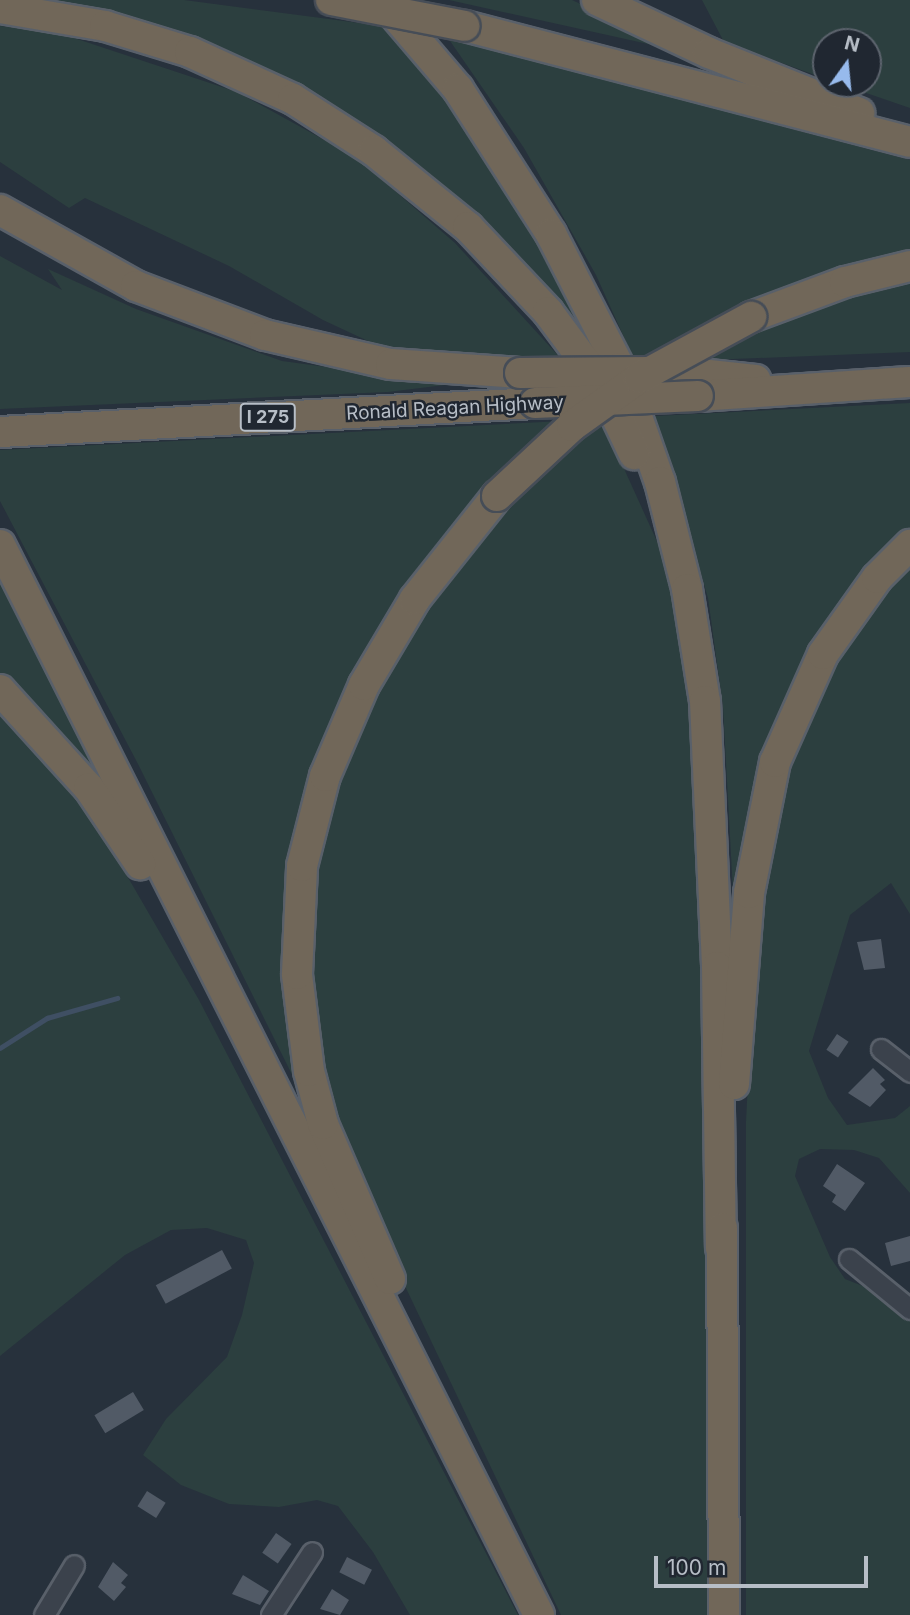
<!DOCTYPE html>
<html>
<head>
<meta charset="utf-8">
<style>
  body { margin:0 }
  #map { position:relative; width:910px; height:1615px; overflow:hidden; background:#27313c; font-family:Inter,sans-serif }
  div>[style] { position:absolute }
  .green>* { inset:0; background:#2c3f3f }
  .stream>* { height:4.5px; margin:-2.25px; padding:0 2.25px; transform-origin:2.25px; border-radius:2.25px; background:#3f4f63 }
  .building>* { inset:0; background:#515a66; transform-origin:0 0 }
  .roads { filter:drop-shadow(2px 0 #59606a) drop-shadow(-2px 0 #59606a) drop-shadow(0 2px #59606a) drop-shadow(0 -2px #59606a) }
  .minor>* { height:19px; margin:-9.5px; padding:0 9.5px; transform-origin:9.5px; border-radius:9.5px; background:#3b424c }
  .highway>* { height:30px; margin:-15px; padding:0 15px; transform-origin:15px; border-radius:15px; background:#716759 }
  .bridges { filter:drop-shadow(2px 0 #464d57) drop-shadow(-2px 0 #464d57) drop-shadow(0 2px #464d57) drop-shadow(0 -2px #464d57) }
  .highway-bridge>* { height:30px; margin:-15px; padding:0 15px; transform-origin:15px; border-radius:15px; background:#716759 }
  span { translate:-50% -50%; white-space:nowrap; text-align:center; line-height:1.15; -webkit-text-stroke:5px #202731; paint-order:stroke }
  .shield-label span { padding:2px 5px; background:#202731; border:2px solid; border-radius:5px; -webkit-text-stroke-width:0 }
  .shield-label { font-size:18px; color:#b7bec7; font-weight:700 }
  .street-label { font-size:19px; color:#b7bec7 }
  .north { position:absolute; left:812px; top:28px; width:70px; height:70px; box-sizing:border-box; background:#202731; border:2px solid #5c636d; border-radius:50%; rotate:15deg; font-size:19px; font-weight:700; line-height:28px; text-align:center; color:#b7bec7 }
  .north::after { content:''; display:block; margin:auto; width:24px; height:32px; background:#97baec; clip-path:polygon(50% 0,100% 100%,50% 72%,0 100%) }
  .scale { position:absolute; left:654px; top:1556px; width:214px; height:32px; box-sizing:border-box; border:4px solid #b7bec7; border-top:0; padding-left:9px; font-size:21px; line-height:24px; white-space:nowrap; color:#b7bec7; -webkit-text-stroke:5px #202731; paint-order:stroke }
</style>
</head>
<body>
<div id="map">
  <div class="green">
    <div style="clip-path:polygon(25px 0,184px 0,390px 27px,404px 39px,549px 254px,603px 362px,447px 192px,388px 143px,300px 88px,225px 49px,110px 14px)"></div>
    <div style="clip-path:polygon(449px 0,572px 0,684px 52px,503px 12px)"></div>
    <div style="clip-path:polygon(702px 0,910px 0,910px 108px,840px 84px,868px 84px,868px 42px,826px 42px,826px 79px,724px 42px)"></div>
    <div style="clip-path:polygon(0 26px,50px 30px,237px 92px,357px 158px,455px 243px,564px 362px,383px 348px,323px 320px,229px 266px,85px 198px,69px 208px,0 162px)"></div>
    <div style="clip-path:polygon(448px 38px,910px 160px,910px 255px,647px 363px,635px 362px,596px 275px,524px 148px)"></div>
    <div style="clip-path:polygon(0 256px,62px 290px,48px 269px,136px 309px,282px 361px,453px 384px,388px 392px,0 409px)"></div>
    <div style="clip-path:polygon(910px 278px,910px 352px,685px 361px,830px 294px)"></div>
    <div style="clip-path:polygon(910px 403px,910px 533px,816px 648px,735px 929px,723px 707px,708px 598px,655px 416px)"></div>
    <div style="clip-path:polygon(602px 420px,665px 559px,690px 696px,705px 1067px,709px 1615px,561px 1615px,359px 1189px,321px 1084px,305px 957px,308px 902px,334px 782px,387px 659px,498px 505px)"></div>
    <div style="clip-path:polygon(563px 421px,457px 523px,296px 855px,311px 1113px,138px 764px,0 501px,0 450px)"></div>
    <div style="clip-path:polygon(910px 559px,910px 914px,891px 883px,850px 915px,809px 1051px,828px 1098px,847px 1125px,895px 1118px,910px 1106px,910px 1193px,879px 1158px,854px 1150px,820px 1149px,799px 1159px,795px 1176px,830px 1257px,845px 1279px,883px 1294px,910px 1316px,910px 1615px,746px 1615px,746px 1122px,755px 938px,785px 765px,819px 685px,856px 622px)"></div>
    <div style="clip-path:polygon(0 573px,120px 814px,0 680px)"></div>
    <div style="clip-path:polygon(0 713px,82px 798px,199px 1000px,518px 1615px,410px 1615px,373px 1552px,338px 1506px,317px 1500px,279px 1507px,229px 1504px,181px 1485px,143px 1455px,166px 1419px,227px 1357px,242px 1315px,254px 1263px,246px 1240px,207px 1228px,171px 1230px,125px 1255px,0 1356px)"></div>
  </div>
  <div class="stream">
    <div style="left:0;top:1048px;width:56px;rotate:-32.6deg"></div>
    <div style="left:47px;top:1018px;width:73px;rotate:-15.9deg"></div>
  </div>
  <div class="building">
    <div style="clip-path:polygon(881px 939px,885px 968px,864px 970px,857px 942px)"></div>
    <div style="left:837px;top:1034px;width:14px;height:19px;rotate:34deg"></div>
    <div style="clip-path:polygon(873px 1068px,885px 1080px,880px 1084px,886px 1090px,870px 1107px,848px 1093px)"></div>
    <div style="clip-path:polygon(837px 1164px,865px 1183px,845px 1211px,832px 1202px,836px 1195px,823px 1186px)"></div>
    <div style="clip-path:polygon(910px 1236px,910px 1261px,891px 1266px,885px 1243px)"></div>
    <div style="left:222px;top:1250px;width:21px;height:75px;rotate:62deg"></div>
    <div style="left:133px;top:1392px;width:21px;height:45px;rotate:59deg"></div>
    <div style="left:147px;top:1491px;width:22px;height:18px;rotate:32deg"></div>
    <div style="left:276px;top:1533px;width:19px;height:24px;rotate:35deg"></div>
    <div style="left:347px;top:1557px;width:28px;height:17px;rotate:27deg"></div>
    <div style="clip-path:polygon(113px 1562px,128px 1575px,121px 1583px,126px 1587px,114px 1601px,98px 1587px)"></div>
    <div style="clip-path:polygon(243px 1575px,269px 1591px,260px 1605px,232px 1594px)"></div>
    <div style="clip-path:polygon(332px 1589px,349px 1600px,340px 1615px,320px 1609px)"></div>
  </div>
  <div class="roads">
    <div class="minor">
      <div style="left:881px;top:1049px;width:37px;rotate:38deg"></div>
      <div style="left:849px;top:1259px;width:79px;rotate:39.3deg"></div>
      <div style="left:44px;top:1615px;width:58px;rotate:-59deg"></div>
      <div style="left:271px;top:1615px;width:75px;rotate:-56.9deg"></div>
    </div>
    <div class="highway">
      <div style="left:382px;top:0;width:117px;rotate:49.5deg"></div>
      <div style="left:458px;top:89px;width:172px;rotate:57.3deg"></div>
      <div style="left:551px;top:234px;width:151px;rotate:62.8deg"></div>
      <div style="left:620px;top:368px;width:121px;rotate:70.7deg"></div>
      <div style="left:660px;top:482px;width:110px;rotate:75.8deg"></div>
      <div style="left:687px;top:589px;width:113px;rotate:80.9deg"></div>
      <div style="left:705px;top:701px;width:266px;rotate:87.4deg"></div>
      <div style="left:717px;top:967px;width:281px;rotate:89.2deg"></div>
      <div style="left:597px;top:0;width:124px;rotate:25.3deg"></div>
      <div style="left:709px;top:53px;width:162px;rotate:21.8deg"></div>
      <div style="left:0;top:8px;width:107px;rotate:9.7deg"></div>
      <div style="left:105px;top:26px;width:89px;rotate:17deg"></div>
      <div style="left:190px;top:52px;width:113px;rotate:24.5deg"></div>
      <div style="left:293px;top:99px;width:96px;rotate:32.7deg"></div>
      <div style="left:374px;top:151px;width:121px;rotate:39deg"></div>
      <div style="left:468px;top:227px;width:117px;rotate:46.7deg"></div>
      <div style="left:548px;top:312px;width:87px;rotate:53.4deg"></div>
      <div style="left:600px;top:382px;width:80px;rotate:64.7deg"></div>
      <div style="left:465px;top:26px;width:460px;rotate:14.6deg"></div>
      <div style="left:0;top:210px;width:156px;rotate:29.2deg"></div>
      <div style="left:136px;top:286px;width:138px;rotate:20.8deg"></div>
      <div style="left:265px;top:335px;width:129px;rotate:13deg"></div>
      <div style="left:391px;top:364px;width:129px;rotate:4deg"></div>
      <div style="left:751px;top:317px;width:100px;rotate:-20.4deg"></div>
      <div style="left:845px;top:282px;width:67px;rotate:-13.8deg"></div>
      <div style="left:672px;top:371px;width:84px;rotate:6.1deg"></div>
      <div style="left:698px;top:396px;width:212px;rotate:-3.8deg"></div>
      <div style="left:0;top:432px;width:536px;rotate:-3.1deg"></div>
      <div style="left:0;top:545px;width:1198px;rotate:63.26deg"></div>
      <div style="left:0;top:690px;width:132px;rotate:47.8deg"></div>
      <div style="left:89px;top:788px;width:92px;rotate:56.1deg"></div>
      <div style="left:734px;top:1084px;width:192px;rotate:-85.5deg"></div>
      <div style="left:749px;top:893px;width:134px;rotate:-78.8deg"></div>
      <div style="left:775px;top:762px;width:118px;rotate:-66deg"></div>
      <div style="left:823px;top:654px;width:93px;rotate:-54.6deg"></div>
      <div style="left:877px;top:578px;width:47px;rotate:-45deg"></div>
      <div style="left:722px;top:1228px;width:387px;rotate:89.7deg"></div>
      <div style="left:390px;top:1279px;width:169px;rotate:-113.4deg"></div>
      <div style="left:323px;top:1124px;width:55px;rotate:-104.8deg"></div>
      <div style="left:309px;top:1071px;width:98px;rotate:-97.1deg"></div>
      <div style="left:297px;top:974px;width:108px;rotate:-87.3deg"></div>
      <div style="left:302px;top:866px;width:93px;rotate:-75.7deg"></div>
      <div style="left:325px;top:776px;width:99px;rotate:-66.8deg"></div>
      <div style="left:364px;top:685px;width:100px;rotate:-59.3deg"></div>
      <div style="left:415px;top:599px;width:132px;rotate:-51.5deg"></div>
    </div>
  </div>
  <div class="bridges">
    <div class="highway-bridge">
      <div style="left:331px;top:0;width:136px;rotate:11deg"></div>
      <div style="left:520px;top:373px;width:130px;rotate:-0.4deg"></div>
      <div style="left:535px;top:403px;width:163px;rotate:-2.5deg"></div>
      <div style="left:497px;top:496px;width:103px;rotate:-43deg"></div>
      <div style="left:572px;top:426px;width:82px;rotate:-35.6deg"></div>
      <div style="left:639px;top:378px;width:128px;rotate:-28.6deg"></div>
    </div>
  </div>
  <div class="shield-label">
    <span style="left:268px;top:417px">I 275</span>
  </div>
  <div class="street-label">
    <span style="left:455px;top:408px;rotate:-3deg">Ronald Reagan Highway</span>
  </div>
  <div class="north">N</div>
  <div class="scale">100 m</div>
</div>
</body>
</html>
